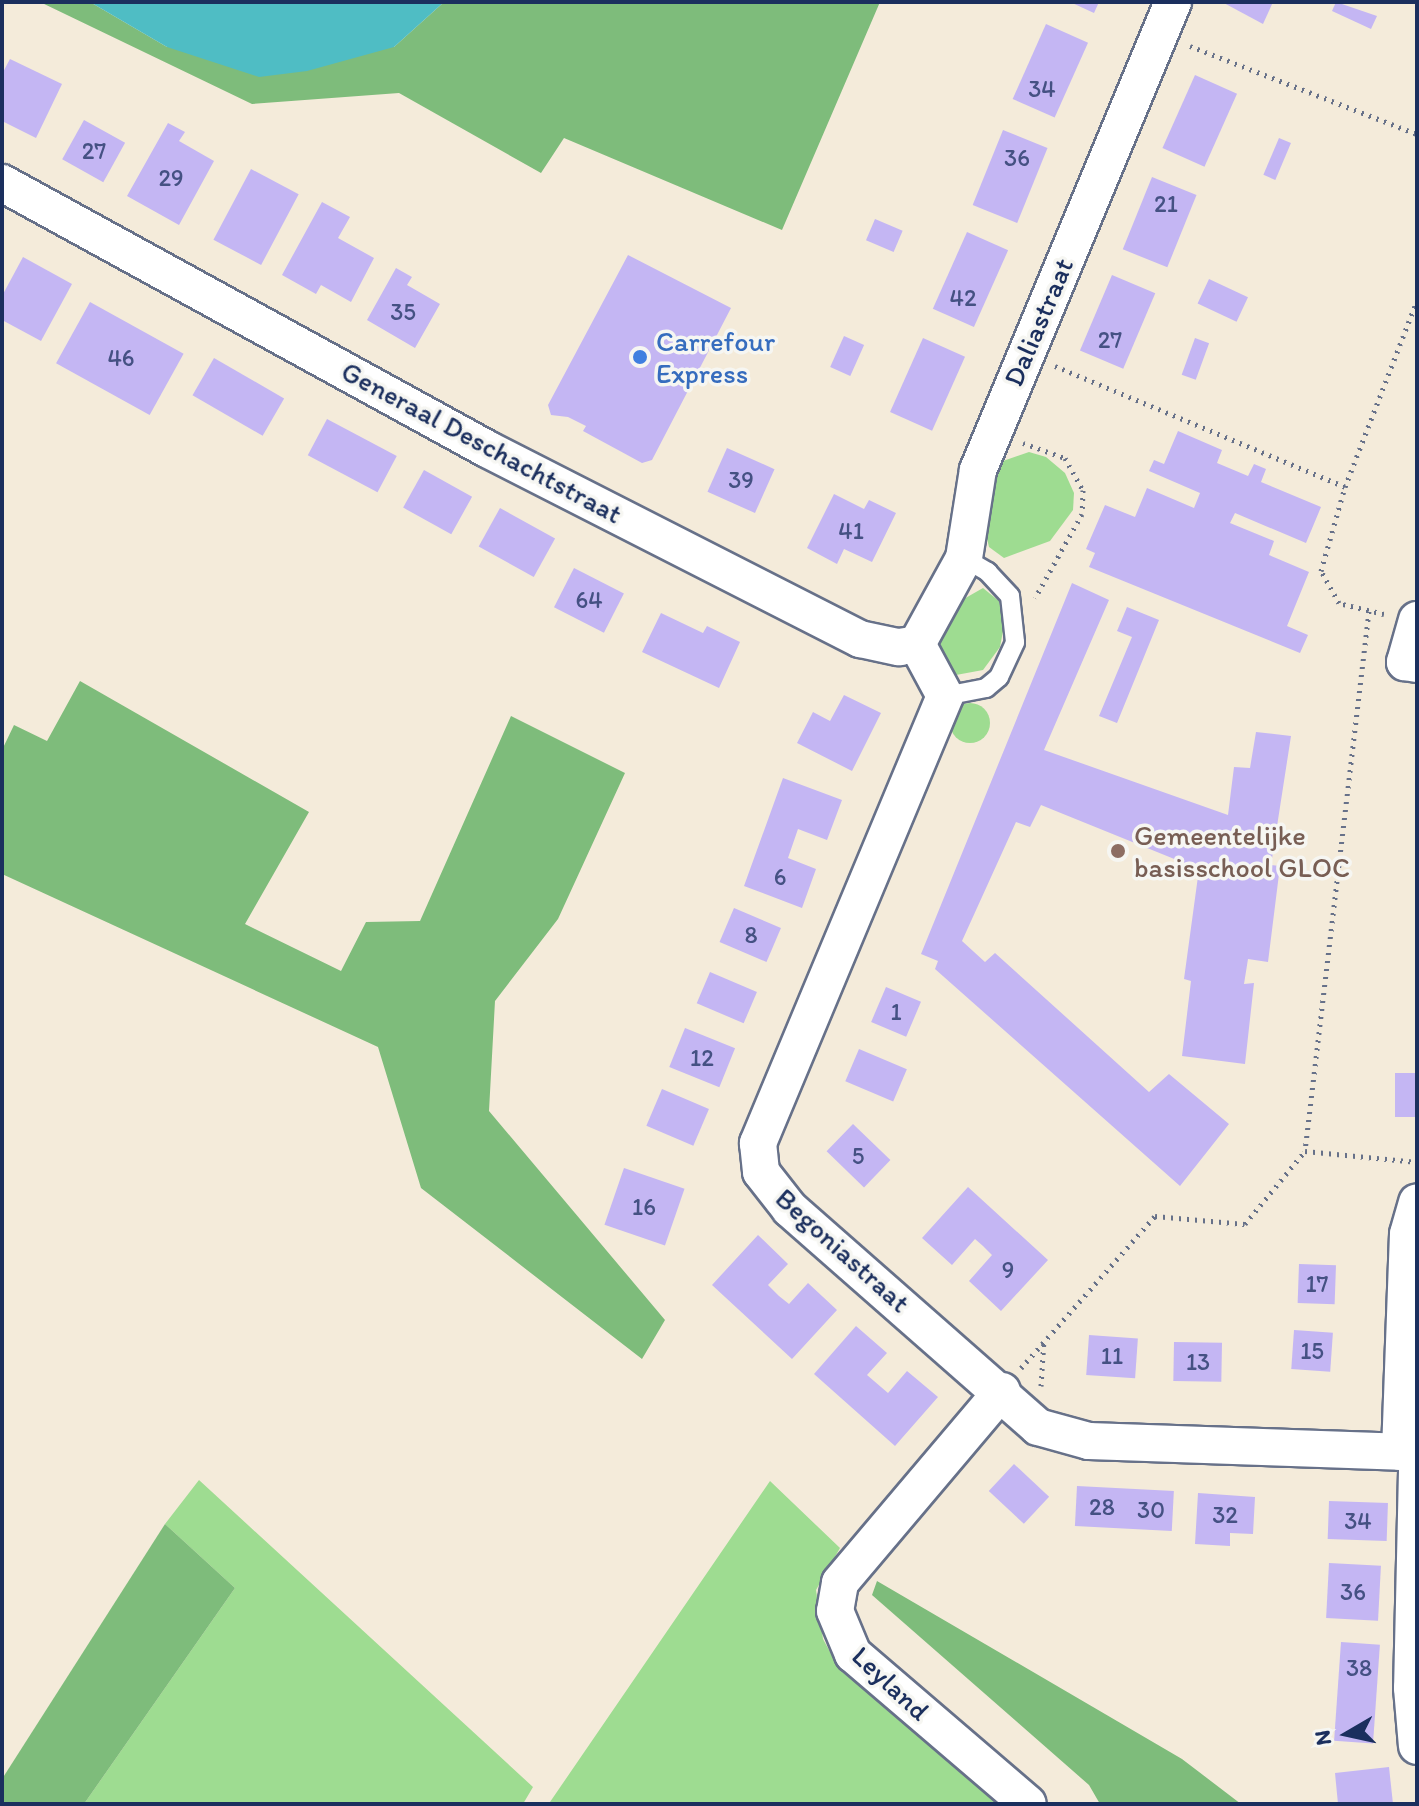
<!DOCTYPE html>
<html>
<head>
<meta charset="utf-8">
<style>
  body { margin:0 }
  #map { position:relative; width:1419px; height:1806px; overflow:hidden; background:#f4ebda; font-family:Itim,sans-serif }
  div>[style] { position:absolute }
  .green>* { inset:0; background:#9edc91 }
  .round { border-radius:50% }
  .forest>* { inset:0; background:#7ebc7b }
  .water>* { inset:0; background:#4fbdc4 }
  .building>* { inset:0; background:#c4b6f3; transform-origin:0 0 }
  .path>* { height:5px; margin-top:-2.5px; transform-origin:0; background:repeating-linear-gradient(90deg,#677189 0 2px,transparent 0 8px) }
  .roads { filter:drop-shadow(2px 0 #677189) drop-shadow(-2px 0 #677189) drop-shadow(0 2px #677189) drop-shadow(0 -2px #677189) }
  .lane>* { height:18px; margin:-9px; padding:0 9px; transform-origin:9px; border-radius:9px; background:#fff }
  .street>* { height:36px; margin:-18px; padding:0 18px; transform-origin:18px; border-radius:18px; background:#fff }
  .dots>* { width:22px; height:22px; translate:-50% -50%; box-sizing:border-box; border:4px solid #f6f6f2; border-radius:50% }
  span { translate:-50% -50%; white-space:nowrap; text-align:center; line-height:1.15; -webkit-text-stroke:7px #f6f6f2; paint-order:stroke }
  .number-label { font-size:24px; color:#455183 }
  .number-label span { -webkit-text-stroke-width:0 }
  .street-label { font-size:28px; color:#1b2f5e }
  .shop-label { font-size:28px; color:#366cbe }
  .left { translate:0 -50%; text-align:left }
  .education-label { font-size:28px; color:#785e54 }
  .frame { position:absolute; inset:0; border:4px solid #1b2f5e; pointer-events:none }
  .north { position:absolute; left:1307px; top:1694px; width:80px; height:80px; -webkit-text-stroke:6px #f6f6f2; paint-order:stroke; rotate:261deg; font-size:22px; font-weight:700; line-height:32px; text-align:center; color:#1b2f5e }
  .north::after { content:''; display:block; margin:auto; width:28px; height:36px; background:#1b2f5e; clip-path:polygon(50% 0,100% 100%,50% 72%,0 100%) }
</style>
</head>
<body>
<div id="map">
  <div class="green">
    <div style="clip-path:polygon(1029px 452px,1046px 457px,1065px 473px,1074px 493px,1073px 510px,1050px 541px,1004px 558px,989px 547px,984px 525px,992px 478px,1003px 461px)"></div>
    <div style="clip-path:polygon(983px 588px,999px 601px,1004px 626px,1000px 647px,983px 670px,956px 675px,941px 658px,940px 636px,962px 600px)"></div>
    <div class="round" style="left:950px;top:703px;width:40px;height:40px"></div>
    <div style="clip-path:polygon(199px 1480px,533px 1787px,523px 1804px,84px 1804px,235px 1588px,165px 1524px)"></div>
    <div style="clip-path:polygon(770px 1481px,840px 1548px,816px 1590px,823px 1639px,840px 1670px,1005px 1804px,550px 1802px)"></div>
  </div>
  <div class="forest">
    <div style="clip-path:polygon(40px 2px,90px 2px,167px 47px,394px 47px,444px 2px,880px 2px,782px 230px,564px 138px,541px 173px,399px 93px,252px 104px)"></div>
    <div style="clip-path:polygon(80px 681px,309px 812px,245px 924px,341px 971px,366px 922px,420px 921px,511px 716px,625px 773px,558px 919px,495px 1001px,489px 1111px,665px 1320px,642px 1359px,421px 1188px,378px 1047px,2px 874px,2px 750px,14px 725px,47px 741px)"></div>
    <div style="clip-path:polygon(165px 1524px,235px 1588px,84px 1804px,2px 1804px,2px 1779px)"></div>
    <div style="clip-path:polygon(877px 1581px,1182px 1759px,1241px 1804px,1100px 1804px,1089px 1785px,872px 1595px)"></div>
  </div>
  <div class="water">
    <div style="clip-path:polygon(90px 2px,444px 2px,394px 47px,307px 71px,259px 77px,167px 47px)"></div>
  </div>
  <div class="building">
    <div style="clip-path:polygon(1070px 2px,1099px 2px,1094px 13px)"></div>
    <div style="clip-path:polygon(1222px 2px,1273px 2px,1263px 24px)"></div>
    <div style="clip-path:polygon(1336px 2px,1377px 16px,1371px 29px,1332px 11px)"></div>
    <div style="left:1046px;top:24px;width:46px;height:82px;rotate:24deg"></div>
    <div style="clip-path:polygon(10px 59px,62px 84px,36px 138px,2px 121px,2px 74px)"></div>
    <div style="left:1195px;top:75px;width:46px;height:80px;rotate:24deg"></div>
    <div style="left:84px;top:120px;width:47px;height:45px;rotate:29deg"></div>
    <div style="clip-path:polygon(168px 123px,185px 132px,179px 141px,214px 161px,179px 225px,127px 196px)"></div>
    <div style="left:1003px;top:130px;width:48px;height:81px;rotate:22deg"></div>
    <div style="left:1279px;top:138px;width:13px;height:40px;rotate:23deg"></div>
    <div style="left:251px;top:169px;width:54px;height:80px;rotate:28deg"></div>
    <div style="left:1152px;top:177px;width:48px;height:78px;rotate:22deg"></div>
    <div style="clip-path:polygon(322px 202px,350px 217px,338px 238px,374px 258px,351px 302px,321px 285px,316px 294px,282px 275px)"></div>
    <div style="left:875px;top:219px;width:30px;height:23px;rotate:23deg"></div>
    <div style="left:967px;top:232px;width:45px;height:84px;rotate:24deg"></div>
    <div style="clip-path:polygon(628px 255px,731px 308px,652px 460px,642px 463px,583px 431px,586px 426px,568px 417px,551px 415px,548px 405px)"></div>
    <div style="clip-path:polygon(23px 257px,72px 284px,41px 341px,2px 320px,2px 296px)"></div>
    <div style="clip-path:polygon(396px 268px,412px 277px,407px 285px,440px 304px,415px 348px,367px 320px)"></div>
    <div style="left:1112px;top:275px;width:47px;height:82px;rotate:23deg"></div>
    <div style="left:1209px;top:279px;width:43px;height:27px;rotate:25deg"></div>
    <div style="left:90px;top:302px;width:107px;height:70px;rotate:29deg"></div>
    <div style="left:844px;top:336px;width:22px;height:34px;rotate:24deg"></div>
    <div style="left:923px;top:338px;width:46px;height:81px;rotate:24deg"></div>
    <div style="left:1195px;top:338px;width:15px;height:39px;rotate:20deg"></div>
    <div style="left:214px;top:358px;width:81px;height:43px;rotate:30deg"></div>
    <div style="left:327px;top:419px;width:79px;height:41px;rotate:28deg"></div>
    <div style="clip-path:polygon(1178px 431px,1222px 450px,1217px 463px,1248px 476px,1254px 464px,1266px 469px,1261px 482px,1321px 507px,1306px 543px,1235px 513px,1230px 523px,1274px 541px,1269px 555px,1309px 572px,1287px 626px,1308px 635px,1300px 653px,1089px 567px,1095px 553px,1086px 549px,1105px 505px,1135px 517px,1147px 488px,1194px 508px,1200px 493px,1149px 471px,1154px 460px,1164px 464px)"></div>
    <div style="left:727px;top:448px;width:52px;height:48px;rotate:24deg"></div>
    <div style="left:424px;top:470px;width:55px;height:43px;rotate:29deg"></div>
    <div style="clip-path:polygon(834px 494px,864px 509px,869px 500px,896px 513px,872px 562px,844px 549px,837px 564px,807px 548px)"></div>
    <div style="left:500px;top:508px;width:63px;height:44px;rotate:29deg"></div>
    <div style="left:574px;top:568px;width:56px;height:44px;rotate:27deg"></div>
    <div style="clip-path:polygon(1072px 583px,1109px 600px,1044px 750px,1228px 815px,1234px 767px,1250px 768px,1256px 732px,1291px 736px,1271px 865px,1280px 866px,1268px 962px,1248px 959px,1244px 984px,1254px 983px,1245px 1064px,1182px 1056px,1191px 981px,1184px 979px,1199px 869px,1041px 805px,1030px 827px,1016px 822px,962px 941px,985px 962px,995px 953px,1149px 1092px,1169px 1074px,1229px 1124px,1180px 1186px,935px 969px,938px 961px,921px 954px)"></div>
    <div style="clip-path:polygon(1127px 607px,1159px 620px,1117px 723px,1099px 716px,1132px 637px,1117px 631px)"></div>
    <div style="clip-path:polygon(661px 613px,703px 633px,707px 626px,740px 642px,719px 688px,642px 652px)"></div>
    <div style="clip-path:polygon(844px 695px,881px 713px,852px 771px,797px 743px,813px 712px,830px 721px)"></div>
    <div style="clip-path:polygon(783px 778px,842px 800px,827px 840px,798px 829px,788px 858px,816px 869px,802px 908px,744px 886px)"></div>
    <div style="left:734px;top:908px;width:51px;height:37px;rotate:23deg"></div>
    <div style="left:710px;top:972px;width:51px;height:34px;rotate:23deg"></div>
    <div style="left:886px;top:987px;width:38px;height:38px;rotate:23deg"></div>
    <div style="left:685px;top:1028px;width:54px;height:42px;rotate:22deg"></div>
    <div style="left:859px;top:1049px;width:52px;height:35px;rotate:23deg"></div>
    <div style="left:1395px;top:1073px;width:22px;height:44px"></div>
    <div style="left:662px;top:1089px;width:51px;height:40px;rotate:23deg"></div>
    <div style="left:853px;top:1124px;width:52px;height:38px;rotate:44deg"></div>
    <div style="left:624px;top:1168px;width:64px;height:60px;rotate:19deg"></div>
    <div style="clip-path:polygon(968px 1187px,1048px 1260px,1001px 1311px,969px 1281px,992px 1255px,983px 1246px,975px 1239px,952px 1265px,922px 1238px)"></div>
    <div style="clip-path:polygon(758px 1235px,788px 1264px,768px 1285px,779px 1296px,789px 1304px,808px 1283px,837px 1310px,792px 1359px,712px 1285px)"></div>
    <div style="left:1299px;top:1264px;width:37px;height:39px;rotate:2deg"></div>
    <div style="clip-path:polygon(856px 1326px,887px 1353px,867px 1375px,888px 1393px,907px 1371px,938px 1397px,895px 1446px,814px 1374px)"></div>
    <div style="left:1294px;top:1330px;width:39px;height:39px;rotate:4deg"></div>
    <div style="left:1089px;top:1335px;width:49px;height:40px;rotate:4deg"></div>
    <div style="left:1174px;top:1342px;width:48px;height:39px;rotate:1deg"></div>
    <div style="left:1014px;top:1464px;width:48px;height:37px;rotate:43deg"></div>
    <div style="left:1077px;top:1486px;width:97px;height:40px;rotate:3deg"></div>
    <div style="clip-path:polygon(1198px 1493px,1255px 1497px,1253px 1534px,1230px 1533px,1230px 1546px,1195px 1544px)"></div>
    <div style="left:1329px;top:1501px;width:59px;height:38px;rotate:2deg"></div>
    <div style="left:1329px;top:1563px;width:52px;height:55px;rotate:3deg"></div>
    <div style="left:1341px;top:1642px;width:39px;height:99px;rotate:4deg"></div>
    <div style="clip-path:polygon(1389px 1767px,1393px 1804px,1338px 1804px,1335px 1773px)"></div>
  </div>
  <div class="path">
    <div style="left:1190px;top:46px;width:243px;rotate:21.2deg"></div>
    <div style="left:1055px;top:366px;width:314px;rotate:22.6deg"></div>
    <div style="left:1023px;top:443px;width:45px;rotate:19.7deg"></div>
    <div style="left:1065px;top:458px;width:37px;rotate:61deg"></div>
    <div style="left:1083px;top:490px;width:24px;rotate:92deg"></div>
    <div style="left:1082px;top:514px;width:96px;rotate:119.2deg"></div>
    <div style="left:1369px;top:611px;width:544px;rotate:96.76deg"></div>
    <div style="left:1305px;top:1151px;width:113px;rotate:5.6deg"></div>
    <div style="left:1384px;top:614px;width:46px;rotate:-166.3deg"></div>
    <div style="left:1339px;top:603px;width:37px;rotate:-119deg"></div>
    <div style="left:1321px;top:571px;width:87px;rotate:-74.1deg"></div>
    <div style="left:1345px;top:487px;width:200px;rotate:-68.9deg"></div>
    <div style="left:1021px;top:1368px;width:203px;rotate:-48.6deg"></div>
    <div style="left:1155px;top:1216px;width:90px;rotate:5.1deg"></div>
    <div style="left:1245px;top:1224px;width:94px;rotate:-50.6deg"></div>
    <div style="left:1041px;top:1386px;width:46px;rotate:-86.3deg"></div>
  </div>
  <div class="roads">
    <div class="lane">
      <div style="left:945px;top:696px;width:42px;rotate:-11deg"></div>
      <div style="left:986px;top:688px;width:17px;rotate:-40deg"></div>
      <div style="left:999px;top:677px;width:38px;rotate:-65deg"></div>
      <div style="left:1015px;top:642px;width:46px;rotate:-96.2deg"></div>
      <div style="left:1010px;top:596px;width:33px;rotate:-133deg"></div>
      <div style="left:988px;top:572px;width:28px;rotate:-150deg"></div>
    </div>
    <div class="street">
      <div style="left:2px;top:183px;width:553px;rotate:28.74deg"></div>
      <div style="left:487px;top:449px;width:419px;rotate:27deg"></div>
      <div style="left:860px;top:639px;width:40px;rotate:12deg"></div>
      <div style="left:899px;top:647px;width:18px;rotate:-9deg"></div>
      <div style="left:1417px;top:620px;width:44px;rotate:105.9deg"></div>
      <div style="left:1405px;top:662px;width:12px;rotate:9deg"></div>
      <div style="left:917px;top:644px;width:59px;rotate:61.7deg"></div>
      <div style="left:945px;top:696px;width:485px;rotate:112.7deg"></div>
      <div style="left:758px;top:1143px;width:29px;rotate:84deg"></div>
      <div style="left:761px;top:1172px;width:47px;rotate:51.9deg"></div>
      <div style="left:790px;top:1209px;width:330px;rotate:41.3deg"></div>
      <div style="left:1038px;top:1427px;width:53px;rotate:15.4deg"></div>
      <div style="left:1089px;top:1441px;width:311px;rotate:2deg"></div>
      <div style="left:1400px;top:1452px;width:218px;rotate:-87.9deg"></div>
      <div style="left:1408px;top:1234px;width:33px;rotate:-74deg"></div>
      <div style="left:917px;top:644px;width:98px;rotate:-61.3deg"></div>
      <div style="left:964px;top:558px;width:89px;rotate:-81deg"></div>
      <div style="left:978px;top:470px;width:507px;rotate:-67.38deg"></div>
      <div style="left:1002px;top:1391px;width:251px;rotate:130.2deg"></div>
      <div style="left:840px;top:1583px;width:28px;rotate:100deg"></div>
      <div style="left:835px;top:1611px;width:47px;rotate:67.3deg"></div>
      <div style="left:853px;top:1654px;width:230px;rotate:40.6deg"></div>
      <div style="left:1417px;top:1471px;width:217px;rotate:91.3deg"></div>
      <div style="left:1412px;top:1688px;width:58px;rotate:85.1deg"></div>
    </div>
  </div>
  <div class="dots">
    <div style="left:640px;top:357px;background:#3f7fe0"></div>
    <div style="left:1118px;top:851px;background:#8d6e63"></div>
  </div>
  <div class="number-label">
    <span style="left:1042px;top:89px">34</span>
    <span style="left:94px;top:151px">27</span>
    <span style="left:1017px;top:158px">36</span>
    <span style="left:171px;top:178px">29</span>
    <span style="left:1166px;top:204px">21</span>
    <span style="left:963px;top:298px">42</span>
    <span style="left:403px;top:312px">35</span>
    <span style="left:1110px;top:340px">27</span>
    <span style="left:121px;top:358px">46</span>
    <span style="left:741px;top:480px">39</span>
    <span style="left:851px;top:531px">41</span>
    <span style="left:589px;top:600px">64</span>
    <span style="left:780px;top:877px">6</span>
    <span style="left:751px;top:935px">8</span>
    <span style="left:896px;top:1012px">1</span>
    <span style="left:702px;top:1058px">12</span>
    <span style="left:858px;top:1156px">5</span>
    <span style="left:644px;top:1207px">16</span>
    <span style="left:1008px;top:1270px">9</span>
    <span style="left:1317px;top:1284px">17</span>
    <span style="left:1312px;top:1351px">15</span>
    <span style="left:1112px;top:1356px">11</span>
    <span style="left:1198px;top:1362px">13</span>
    <span style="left:1102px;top:1507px">28</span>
    <span style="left:1151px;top:1510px">30</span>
    <span style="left:1225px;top:1515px">32</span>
    <span style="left:1358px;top:1521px">34</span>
    <span style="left:1353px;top:1592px">36</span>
    <span style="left:1359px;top:1668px">38</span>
  </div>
  <div class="street-label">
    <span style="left:1038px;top:322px;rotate:-67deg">Daliastraat</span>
    <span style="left:482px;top:442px;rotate:28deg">Generaal Deschachtstraat</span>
    <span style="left:843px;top:1250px;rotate:42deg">Begoniastraat</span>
    <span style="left:891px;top:1683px;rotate:43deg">Leyland</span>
  </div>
  <div class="shop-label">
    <span class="left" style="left:656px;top:357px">Carrefour<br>Express</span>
  </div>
  <div class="education-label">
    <span class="left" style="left:1134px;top:851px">Gemeentelijke<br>basisschool GLOC</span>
  </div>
  <div class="frame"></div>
  <div class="north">N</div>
</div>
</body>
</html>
